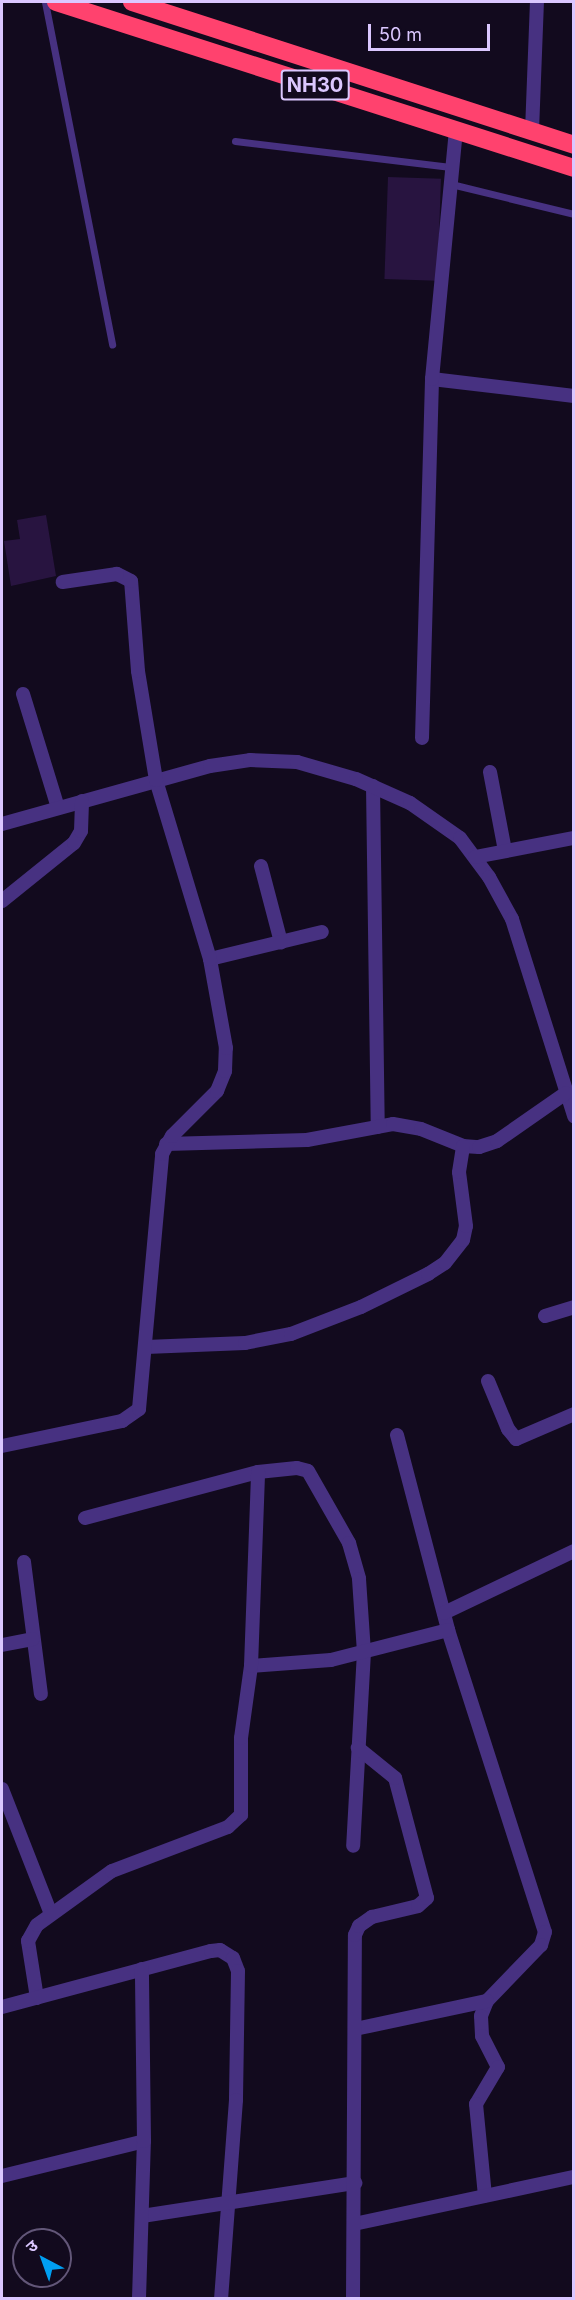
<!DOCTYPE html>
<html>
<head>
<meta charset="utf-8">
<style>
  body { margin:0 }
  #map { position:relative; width:575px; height:2300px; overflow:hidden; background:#120a1e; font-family:Inter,"Noto Sans Devanagari",sans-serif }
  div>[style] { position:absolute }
  .building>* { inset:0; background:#281440; transform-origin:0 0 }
  .lane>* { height:7px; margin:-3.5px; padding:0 3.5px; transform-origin:3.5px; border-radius:3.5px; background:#473181 }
  .street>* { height:14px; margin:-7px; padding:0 7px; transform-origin:7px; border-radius:7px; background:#473181 }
  .highway>* { height:18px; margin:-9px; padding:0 9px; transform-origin:9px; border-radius:9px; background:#ff426e }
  span { translate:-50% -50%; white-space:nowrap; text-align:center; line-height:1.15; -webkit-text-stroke:6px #120a1e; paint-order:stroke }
  .shield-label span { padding:2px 4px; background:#120a1e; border:2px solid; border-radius:4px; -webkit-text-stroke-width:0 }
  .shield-label { font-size:20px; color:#dbc7ff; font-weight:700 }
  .frame { position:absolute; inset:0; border:3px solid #dbc7ff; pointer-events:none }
  .north { position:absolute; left:12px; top:2228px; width:60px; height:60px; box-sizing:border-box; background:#120a1e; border:2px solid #625678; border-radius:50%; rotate:319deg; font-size:16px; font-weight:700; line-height:24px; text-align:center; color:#dbc7ff }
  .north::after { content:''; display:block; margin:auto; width:21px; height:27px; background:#009ff2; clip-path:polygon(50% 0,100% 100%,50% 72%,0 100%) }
  .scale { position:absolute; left:368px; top:24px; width:122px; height:27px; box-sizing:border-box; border:3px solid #dbc7ff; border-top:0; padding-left:8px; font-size:18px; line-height:21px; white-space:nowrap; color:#dbc7ff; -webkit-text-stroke:4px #120a1e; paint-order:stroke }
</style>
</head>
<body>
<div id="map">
  <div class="building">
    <div style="left:388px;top:177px;width:53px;height:102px;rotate:2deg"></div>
    <div style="clip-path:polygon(46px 515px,56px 576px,11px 586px,4px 541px,20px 539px,17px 520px)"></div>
  </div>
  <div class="lane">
    <div style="left:45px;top:2px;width:349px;rotate:78.9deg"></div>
    <div style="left:235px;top:141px;width:217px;rotate:6.9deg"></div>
    <div style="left:451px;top:184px;width:127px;rotate:13.7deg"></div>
  </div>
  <div class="street">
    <div style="left:532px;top:131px;width:129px;rotate:-87.8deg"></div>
    <div style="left:432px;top:379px;width:143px;rotate:6.8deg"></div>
    <div style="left:23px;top:694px;width:119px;rotate:72.9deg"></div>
    <div style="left:422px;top:738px;width:359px;rotate:-88.4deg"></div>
    <div style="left:432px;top:379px;width:250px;rotate:-84.5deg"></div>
    <div style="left:490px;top:772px;width:80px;rotate:79.2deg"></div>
    <div style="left:373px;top:786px;width:341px;rotate:89.2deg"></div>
    <div style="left:2px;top:824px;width:216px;rotate:-15.6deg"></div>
    <div style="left:210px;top:766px;width:40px;rotate:-8.5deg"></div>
    <div style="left:250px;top:760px;width:47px;rotate:2.4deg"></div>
    <div style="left:297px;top:762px;width:61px;rotate:16.1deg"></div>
    <div style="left:356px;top:779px;width:59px;rotate:24deg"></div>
    <div style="left:410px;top:803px;width:61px;rotate:35deg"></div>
    <div style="left:460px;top:838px;width:49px;rotate:53.4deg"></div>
    <div style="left:489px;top:877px;width:48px;rotate:61.3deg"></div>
    <div style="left:512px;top:919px;width:207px;rotate:72.5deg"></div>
    <div style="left:475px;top:857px;width:101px;rotate:-10.9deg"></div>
    <div style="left:261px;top:866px;width:79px;rotate:75.3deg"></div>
    <div style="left:2px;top:901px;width:92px;rotate:-38.9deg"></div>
    <div style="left:74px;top:843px;width:14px;rotate:-60deg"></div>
    <div style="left:81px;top:831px;width:30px;rotate:-88deg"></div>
    <div style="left:210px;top:959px;width:115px;rotate:-13.6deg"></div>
    <div style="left:166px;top:1144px;width:141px;rotate:-1.6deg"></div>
    <div style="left:307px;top:1140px;width:87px;rotate:-10.5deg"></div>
    <div style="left:393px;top:1124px;width:28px;rotate:10deg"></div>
    <div style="left:421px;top:1129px;width:45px;rotate:22deg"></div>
    <div style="left:463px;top:1146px;width:16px;rotate:4deg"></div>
    <div style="left:479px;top:1147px;width:19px;rotate:-18deg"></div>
    <div style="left:497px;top:1141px;width:84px;rotate:-34.8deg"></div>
    <div style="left:545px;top:1316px;width:30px;rotate:-17deg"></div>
    <div style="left:146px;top:1347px;width:99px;rotate:-2.3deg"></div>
    <div style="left:245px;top:1343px;width:47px;rotate:-11.1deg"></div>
    <div style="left:291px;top:1334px;width:75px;rotate:-21.1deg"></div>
    <div style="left:361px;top:1307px;width:75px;rotate:-26.2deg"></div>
    <div style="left:428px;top:1274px;width:20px;rotate:-33deg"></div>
    <div style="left:445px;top:1263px;width:29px;rotate:-52deg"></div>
    <div style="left:463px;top:1240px;width:14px;rotate:-78deg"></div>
    <div style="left:466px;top:1226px;width:54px;rotate:-97.4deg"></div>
    <div style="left:459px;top:1172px;width:26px;rotate:-81deg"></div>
    <div style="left:488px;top:1381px;width:52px;rotate:67.4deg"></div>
    <div style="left:508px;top:1429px;width:13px;rotate:51deg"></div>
    <div style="left:516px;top:1439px;width:63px;rotate:-23.3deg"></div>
    <div style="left:397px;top:1435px;width:202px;rotate:75.3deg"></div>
    <div style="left:448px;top:1630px;width:317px;rotate:72.2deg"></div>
    <div style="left:545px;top:1932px;width:14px;rotate:107deg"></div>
    <div style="left:541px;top:1945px;width:78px;rotate:134deg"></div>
    <div style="left:487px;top:2001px;width:16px;rotate:112deg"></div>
    <div style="left:481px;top:2016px;width:20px;rotate:87deg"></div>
    <div style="left:482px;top:2036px;width:35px;rotate:63deg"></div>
    <div style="left:498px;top:2067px;width:43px;rotate:120.7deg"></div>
    <div style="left:476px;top:2104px;width:92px;rotate:84.4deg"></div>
    <div style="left:2px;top:1446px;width:123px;rotate:-11.8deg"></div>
    <div style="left:122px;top:1421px;width:21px;rotate:-35deg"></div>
    <div style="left:139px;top:1409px;width:256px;rotate:-84.8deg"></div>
    <div style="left:162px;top:1154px;width:21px;rotate:-61deg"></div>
    <div style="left:172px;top:1136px;width:64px;rotate:-45deg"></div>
    <div style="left:217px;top:1091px;width:22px;rotate:-68deg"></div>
    <div style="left:225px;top:1071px;width:23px;rotate:-88deg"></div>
    <div style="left:226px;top:1048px;width:90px;rotate:-100.2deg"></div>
    <div style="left:210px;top:959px;width:187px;rotate:-106.8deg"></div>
    <div style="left:156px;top:780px;width:110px;rotate:-99.4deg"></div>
    <div style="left:138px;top:671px;width:90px;rotate:-94.4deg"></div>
    <div style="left:131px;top:581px;width:16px;rotate:-153deg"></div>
    <div style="left:117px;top:574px;width:55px;rotate:171.6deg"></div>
    <div style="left:85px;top:1518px;width:179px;rotate:-14.9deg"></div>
    <div style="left:258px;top:1472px;width:39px;rotate:-6deg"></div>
    <div style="left:297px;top:1468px;width:11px;rotate:15deg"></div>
    <div style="left:308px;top:1471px;width:83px;rotate:60.3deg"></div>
    <div style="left:349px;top:1543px;width:37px;rotate:74deg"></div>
    <div style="left:359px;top:1579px;width:73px;rotate:86.1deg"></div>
    <div style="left:364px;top:1652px;width:194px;rotate:93.2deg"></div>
    <div style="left:24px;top:1562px;width:133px;rotate:82.7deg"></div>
    <div style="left:444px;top:1613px;width:144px;rotate:-25.5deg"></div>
    <div style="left:2px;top:1645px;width:31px;rotate:-11deg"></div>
    <div style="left:251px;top:1666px;width:80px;rotate:-4.3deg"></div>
    <div style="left:331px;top:1660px;width:121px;rotate:-14.4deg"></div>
    <div style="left:2px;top:1789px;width:134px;rotate:68.6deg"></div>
    <div style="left:37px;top:1998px;width:58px;rotate:-99deg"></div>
    <div style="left:28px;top:1941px;width:18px;rotate:-61deg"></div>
    <div style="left:37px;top:1925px;width:92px;rotate:-35.8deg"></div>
    <div style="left:112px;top:1871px;width:124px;rotate:-20.8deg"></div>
    <div style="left:228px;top:1827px;width:18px;rotate:-43deg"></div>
    <div style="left:241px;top:1815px;width:77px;rotate:-90deg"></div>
    <div style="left:241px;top:1738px;width:73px;rotate:-82.1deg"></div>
    <div style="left:251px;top:1666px;width:194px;rotate:-87.9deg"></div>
    <div style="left:2px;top:2007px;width:216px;rotate:-15deg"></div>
    <div style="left:211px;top:1951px;width:9px;rotate:-6deg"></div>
    <div style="left:220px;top:1950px;width:15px;rotate:32deg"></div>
    <div style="left:233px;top:1958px;width:14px;rotate:69deg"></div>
    <div style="left:238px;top:1971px;width:129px;rotate:90.9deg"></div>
    <div style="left:236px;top:2100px;width:199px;rotate:94.3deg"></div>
    <div style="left:355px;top:2029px;width:135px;rotate:-12deg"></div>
    <div style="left:2px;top:2176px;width:146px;rotate:-13.8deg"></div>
    <div style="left:142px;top:2216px;width:216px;rotate:-8.8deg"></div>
    <div style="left:354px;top:2224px;width:225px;rotate:-12.1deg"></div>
    <div style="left:139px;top:2298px;width:157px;rotate:-88.2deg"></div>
    <div style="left:144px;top:2141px;width:172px;rotate:-90.7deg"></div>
    <div style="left:353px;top:2298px;width:363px;rotate:-89.7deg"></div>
    <div style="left:355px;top:1935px;width:10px;rotate:-66deg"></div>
    <div style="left:359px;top:1926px;width:16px;rotate:-35deg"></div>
    <div style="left:372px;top:1917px;width:47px;rotate:-13.4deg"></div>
    <div style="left:418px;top:1906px;width:12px;rotate:-42deg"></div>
    <div style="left:427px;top:1898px;width:124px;rotate:-104.9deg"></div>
    <div style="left:395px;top:1778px;width:48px;rotate:-141deg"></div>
  </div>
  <div class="highway">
    <div style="left:56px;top:2px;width:544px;rotate:17.77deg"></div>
    <div style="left:132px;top:2px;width:465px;rotate:17.9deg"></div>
  </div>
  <div class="shield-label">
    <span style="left:315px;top:85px">NH30</span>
  </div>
  <div class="frame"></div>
  <div class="north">उ</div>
  <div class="scale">50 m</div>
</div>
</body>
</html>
